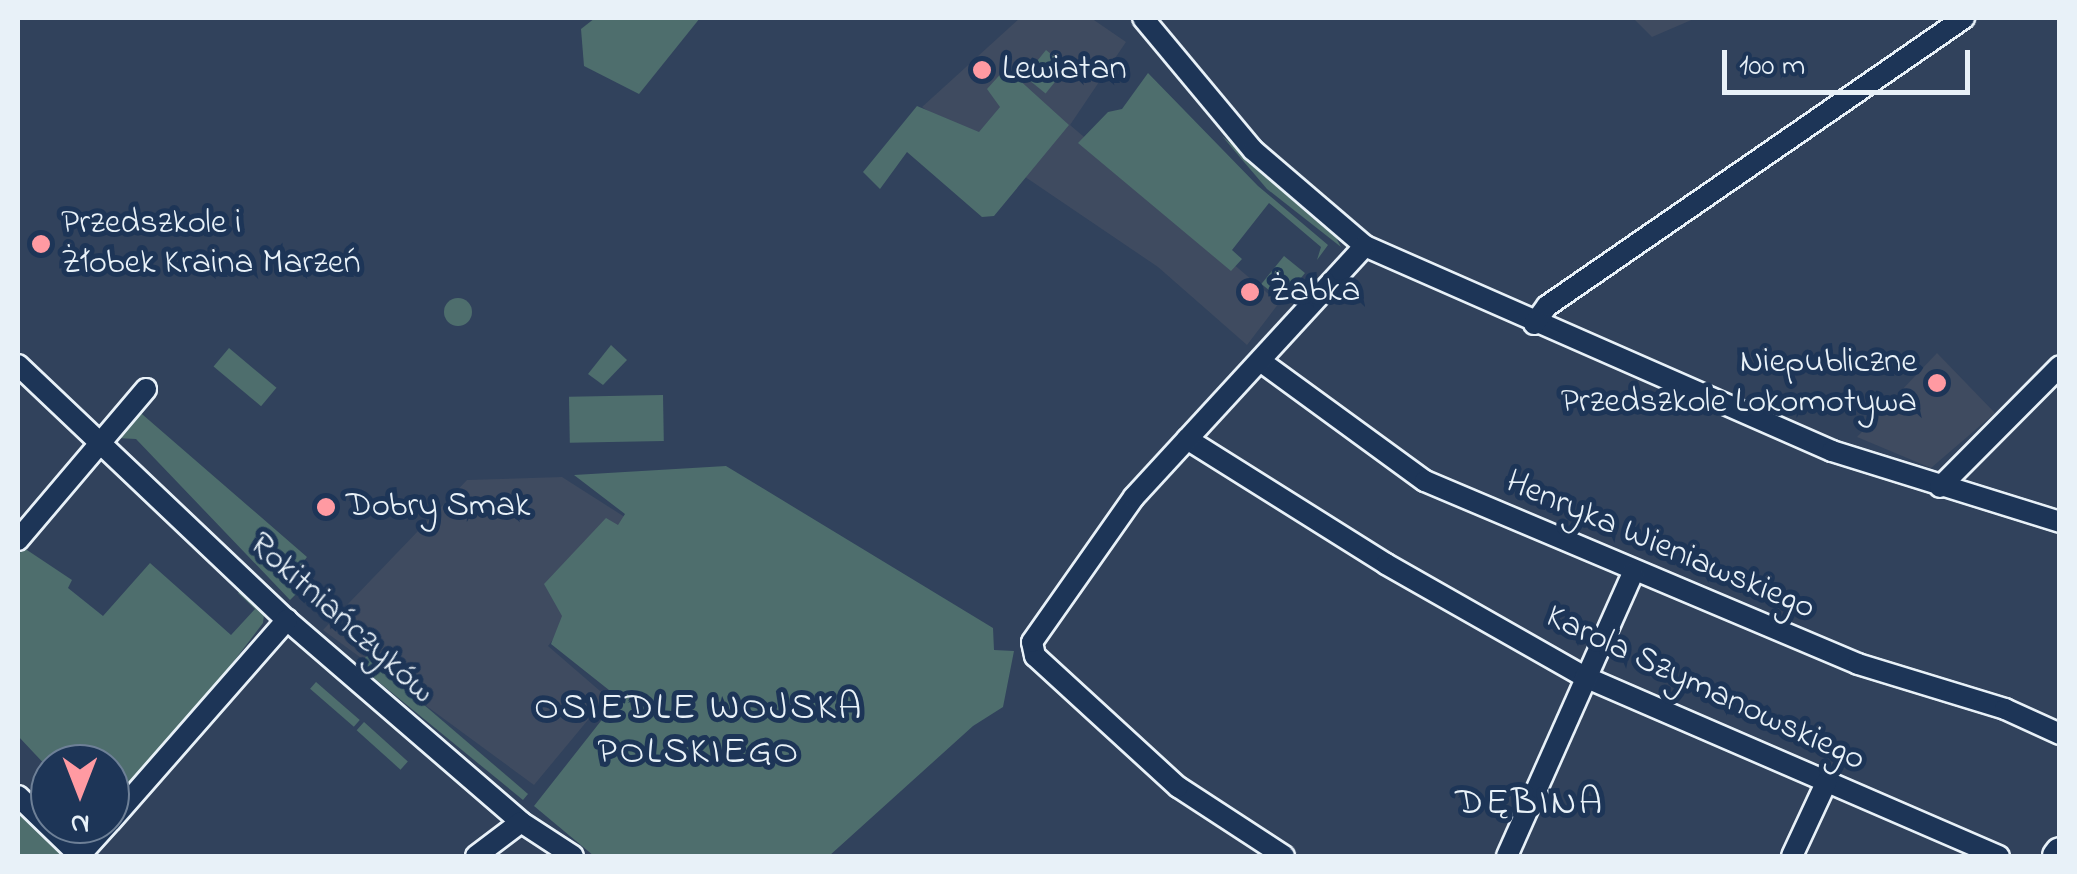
<!DOCTYPE html>
<html>
<head>
<meta charset="utf-8">
<style>
  body { margin:0 }
  #map { position:relative; width:2077px; height:874px; overflow:hidden; background:#31425c; font-family:"Indie Flower",sans-serif }
  div>[style] { position:absolute }
  .built>* { inset:0; background:#3f4b60 }
  .green>* { inset:0; background:#4e6e6d; transform-origin:0 0 }
  .round { border-radius:50% }
  .roads { filter:drop-shadow(2px 0 #e8f1f8) drop-shadow(-2px 0 #e8f1f8) drop-shadow(0 2px #e8f1f8) drop-shadow(0 -2px #e8f1f8) }
  .street>* { height:20px; margin:-10px; padding:0 10px; transform-origin:10px; border-radius:10px; background:#1d3557 }
  .secondary>* { height:28px; margin:-14px; padding:0 14px; transform-origin:14px; border-radius:14px; background:#1d3557 }
  .dots>* { width:28px; height:28px; translate:-50% -50%; box-sizing:border-box; border:5px solid #1d3557; border-radius:50% }
  span { translate:-50% -50%; white-space:nowrap; text-align:center; line-height:1.15; -webkit-text-stroke:10px #1d3557; paint-order:stroke }
  .poi-label { font-size:35px; color:#e8f1f8 }
  .left { translate:0 -50%; text-align:left }
  .right { translate:-100% -50%; text-align:right }
  .street-label { font-size:35px; color:#e8f1f8 }
  .neighbourhood-label { font-size:38px; color:#e8f1f8; letter-spacing:2.5px }
  .frame { position:absolute; inset:0; border:20px solid #e8f1f8; pointer-events:none }
  .north { position:absolute; left:30px; top:744px; width:100px; height:100px; box-sizing:border-box; background:#1d3557; border:2px solid #6e8097; border-radius:50%; rotate:180deg; font-size:28px; font-weight:700; line-height:40px; text-align:center; color:#e8f1f8 }
  .north::after { content:''; display:block; margin:auto; width:35px; height:45px; background:#ff9aa2; clip-path:polygon(50% 0,100% 100%,50% 72%,0 100%) }
  .scale { position:absolute; left:1722px; top:50px; width:248px; height:45px; box-sizing:border-box; border:5px solid #e8f1f8; border-top:0; padding-left:12px; font-size:30px; line-height:35px; white-space:nowrap; color:#e8f1f8; -webkit-text-stroke:8px #1d3557; paint-order:stroke }
</style>
</head>
<body>
<div id="map">
  <div class="built">
    <div style="clip-path:polygon(1020px 18px,1091px 18px,1126px 42px,1070px 125px,1279px 303px,1247px 345px,1158px 267px,922px 107px)"></div>
    <div style="clip-path:polygon(1633px 18px,1696px 18px,1652px 37px)"></div>
    <div style="clip-path:polygon(1937px 353px,1995px 413px,1931px 468px,1857px 437px)"></div>
    <div style="clip-path:polygon(562px 477px,642px 528px,548px 646px,607px 697px,534px 785px,323px 630px,467px 480px)"></div>
  </div>
  <div class="green">
    <div style="clip-path:polygon(595px 18px,700px 18px,639px 94px,584px 66px,581px 29px)"></div>
    <div style="left:1046px;top:50px;width:27px;height:34px;rotate:39deg"></div>
    <div style="clip-path:polygon(1006px 68px,1069px 125px,994px 216px,982px 217px,907px 152px,880px 189px,863px 172px,917px 106px,979px 132px,1000px 107px,987px 89px)"></div>
    <div style="clip-path:polygon(1148px 73px,1258px 186px,1328px 245px,1317px 260px,1321px 247px,1269px 203px,1232px 250px,1242px 259px,1231px 271px,1078px 143px,1108px 112px,1122px 109px)"></div>
    <div style="clip-path:polygon(1222px 136px,1333px 232px,1341px 247px,1267px 189px)"></div>
    <div style="left:1284px;top:256px;width:27px;height:36px;rotate:39deg"></div>
    <div class="round" style="left:444px;top:298px;width:28px;height:28px"></div>
    <div style="clip-path:polygon(611px 345px,627px 360px,603px 385px,588px 374px)"></div>
    <div style="left:229px;top:348px;width:62px;height:24px;rotate:40deg"></div>
    <div style="left:663px;top:395px;width:46px;height:94px;rotate:89deg"></div>
    <div style="clip-path:polygon(135px 408px,307px 557px,288px 582px,297px 593px,290px 600px,136px 439px,117px 438px)"></div>
    <div style="clip-path:polygon(726px 466px,993px 628px,994px 650px,1014px 651px,1003px 707px,973px 726px,829px 856px,594px 856px,534px 806px,619px 698px,551px 644px,562px 616px,544px 584px,606px 518px,618px 525px,625px 514px,574px 475px)"></div>
    <div style="clip-path:polygon(24px 548px,72px 580px,68px 588px,103px 616px,150px 563px,231px 635px,255px 609px,238px 593px,244px 587px,265px 606px,263px 623px,231px 665px,110px 805px,110px 764px,50px 764px,50px 770px,18px 736px,18px 555px)"></div>
    <div style="clip-path:polygon(367px 656px,528px 794px,523px 800px,358px 665px)"></div>
    <div style="left:316px;top:682px;width:58px;height:9px;rotate:41deg"></div>
    <div style="left:364px;top:722px;width:59px;height:11px;rotate:42deg"></div>
    <div style="clip-path:polygon(18px 796px,79px 856px,18px 856px)"></div>
  </div>
  <div class="roads">
    <div class="street">
      <div style="left:1143px;top:18px;width:172px;rotate:50.2deg"></div>
      <div style="left:1253px;top:150px;width:148px;rotate:40.6deg"></div>
      <div style="left:1365px;top:246px;width:510px;rotate:23.7deg"></div>
      <div style="left:1832px;top:451px;width:239px;rotate:17.3deg"></div>
      <div style="left:1534px;top:324px;width:22px;rotate:-54deg"></div>
      <div style="left:1547px;top:306px;width:507px;rotate:-34.63deg"></div>
      <div style="left:1263px;top:363px;width:200px;rotate:36.1deg"></div>
      <div style="left:1425px;top:481px;width:470px;rotate:22.9deg"></div>
      <div style="left:1858px;top:664px;width:154px;rotate:17deg"></div>
      <div style="left:2005px;top:709px;width:60px;rotate:24.4deg"></div>
      <div style="left:18px;top:365px;width:371px;rotate:43.5deg"></div>
      <div style="left:287px;top:620px;width:309px;rotate:40.8deg"></div>
      <div style="left:521px;top:822px;width:62px;rotate:33.2deg"></div>
      <div style="left:1187px;top:439px;width:235px;rotate:32.1deg"></div>
      <div style="left:1386px;top:564px;width:229px;rotate:29.6deg"></div>
      <div style="left:1585px;top:677px;width:451px;rotate:23.4deg"></div>
      <div style="left:1940px;top:487px;width:170px;rotate:-45.2deg"></div>
      <div style="left:18px;top:540px;width:198px;rotate:-49.7deg"></div>
      <div style="left:18px;top:796px;width:86px;rotate:44.1deg"></div>
      <div style="left:110px;top:822px;width:269px;rotate:-48.8deg"></div>
      <div style="left:79px;top:856px;width:43px;rotate:-47.8deg"></div>
      <div style="left:476px;top:856px;width:56px;rotate:-37.1deg"></div>
      <div style="left:1284px;top:856px;width:126px;rotate:-146.9deg"></div>
      <div style="left:1178px;top:787px;width:194px;rotate:-137.5deg"></div>
      <div style="left:1035px;top:656px;width:14px;rotate:-102deg"></div>
      <div style="left:1032px;top:642px;width:177px;rotate:-54.9deg"></div>
      <div style="left:1134px;top:497px;width:341px;rotate:-47.4deg"></div>
      <div style="left:1507px;top:856px;width:310px;rotate:-66deg"></div>
      <div style="left:1792px;top:856px;width:81px;rotate:-65deg"></div>
    </div>
    <div class="secondary">
      <div style="left:2057px;top:856px;width:5px;rotate:-53deg"></div>
    </div>
  </div>
  <div class="dots">
    <div style="left:982px;top:70px;background:#ff9aa2"></div>
    <div style="left:41px;top:244px;background:#ff9aa2"></div>
    <div style="left:1250px;top:292px;background:#ff9aa2"></div>
    <div style="left:1937px;top:383px;background:#ff9aa2"></div>
    <div style="left:326px;top:507px;background:#ff9aa2"></div>
  </div>
  <div class="poi-label">
    <span class="left" style="left:1002px;top:70px">Lewiatan</span>
    <span class="left" style="left:61px;top:244px">Przedszkole i<br>Żłobek Kraina Marzeń</span>
    <span class="left" style="left:1270px;top:292px">Żabka</span>
    <span class="right" style="left:1917px;top:383px">Niepubliczne<br>Przedszkole Lokomotywa</span>
    <span class="left" style="left:346px;top:507px">Dobry Smak</span>
  </div>
  <div class="street-label">
    <span style="left:1660px;top:546px;rotate:23deg">Henryka Wieniawskiego</span>
    <span style="left:341px;top:619px;rotate:42deg">Rokitniańczyków</span>
    <span style="left:1705px;top:689px;rotate:25deg">Karola Szymanowskiego</span>
  </div>
  <div class="neighbourhood-label">
    <span style="left:699px;top:732px">OSIEDLE WOJSKA<br>POLSKIEGO</span>
    <span style="left:1530px;top:805px">DĘBINA</span>
  </div>
  <div class="frame"></div>
  <div class="north">N</div>
  <div class="scale">100 m</div>
</div>
</body>
</html>
